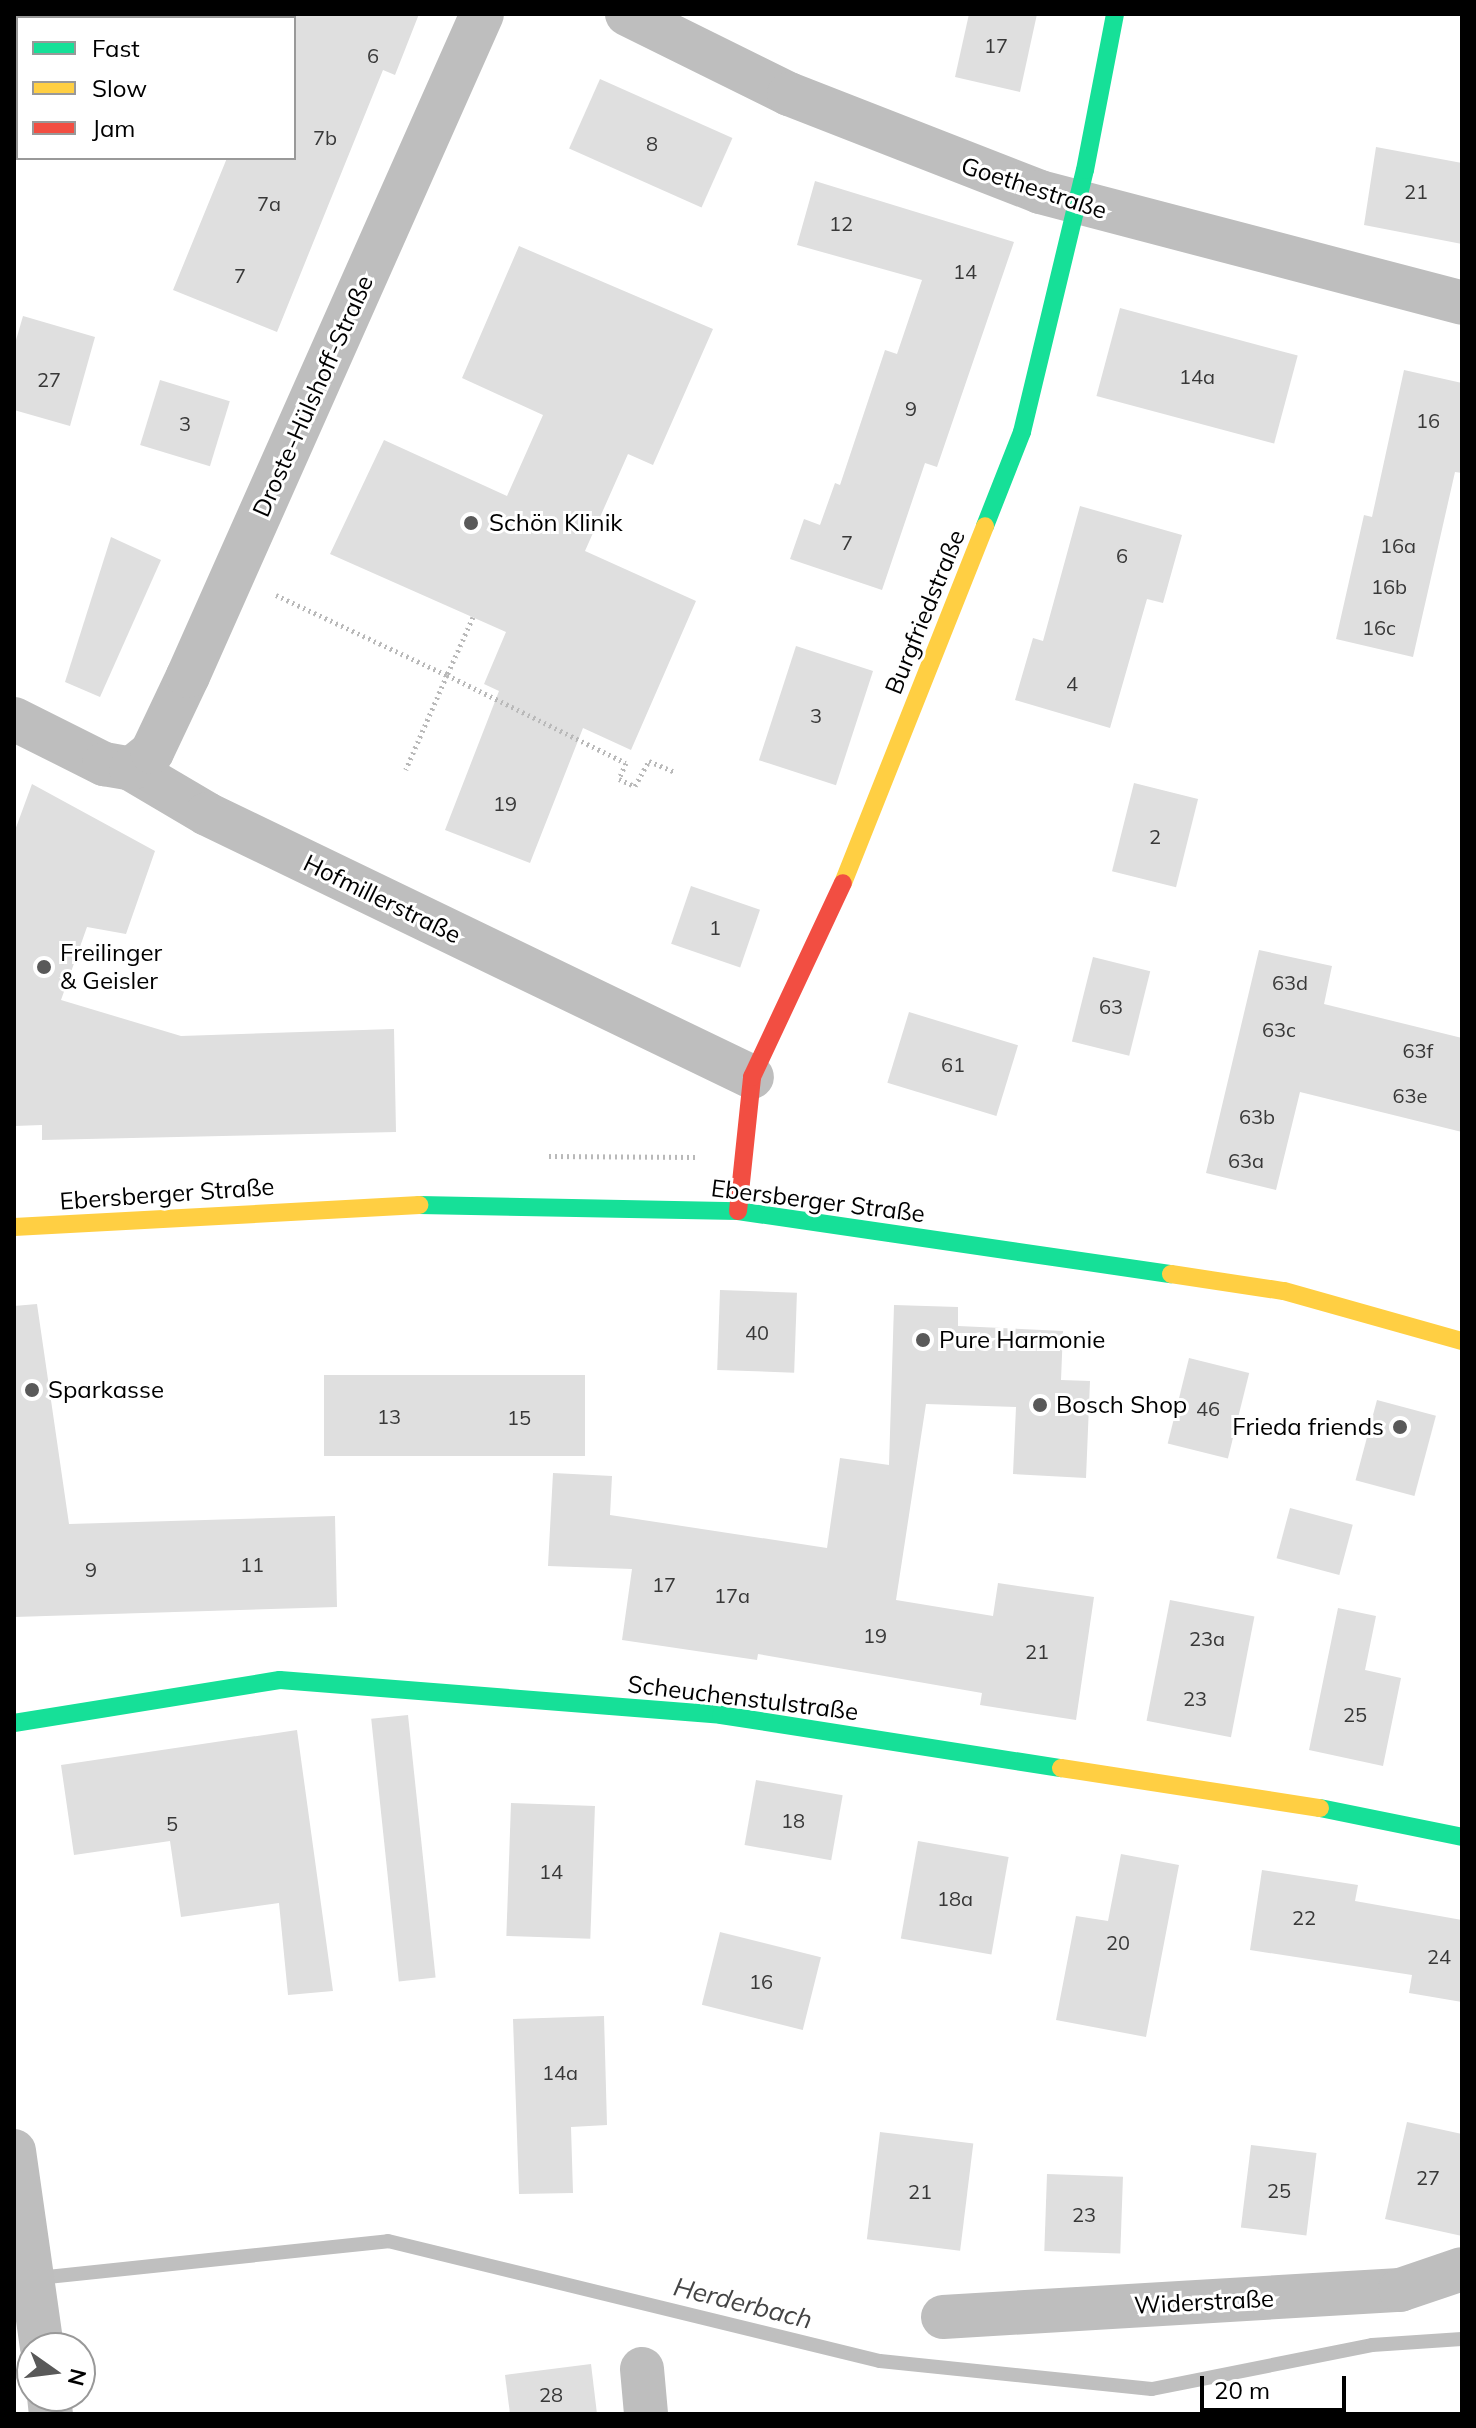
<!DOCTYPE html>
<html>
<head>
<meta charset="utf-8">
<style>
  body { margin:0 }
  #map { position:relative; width:1476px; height:2428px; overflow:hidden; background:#fff; font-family:Mulish,sans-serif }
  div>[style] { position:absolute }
  .stream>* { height:14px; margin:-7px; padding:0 7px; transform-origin:7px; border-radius:7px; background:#bfbfbf }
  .building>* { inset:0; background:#dfdfdf; transform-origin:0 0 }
  .path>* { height:5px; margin-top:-2.5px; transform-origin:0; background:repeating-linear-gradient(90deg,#b9b9b9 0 2px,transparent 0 6px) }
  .street>* { height:44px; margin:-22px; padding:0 22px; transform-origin:22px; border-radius:22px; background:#bebebe }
  .fast>* { height:18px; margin:-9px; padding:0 9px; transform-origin:9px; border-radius:9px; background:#16e098 }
  .slow>* { height:18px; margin:-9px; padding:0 9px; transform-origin:9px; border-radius:9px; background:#ffcf43 }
  .jam>* { height:18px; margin:-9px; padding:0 9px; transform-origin:9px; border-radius:9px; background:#f24e42 }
  .dots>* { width:22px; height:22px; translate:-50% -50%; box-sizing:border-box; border:4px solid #fff; border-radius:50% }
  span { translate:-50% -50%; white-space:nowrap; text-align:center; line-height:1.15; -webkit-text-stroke:6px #fff; paint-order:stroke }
  .number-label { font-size:20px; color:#383838 }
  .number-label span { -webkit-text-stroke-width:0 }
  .street-label { font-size:24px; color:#000 }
  .poi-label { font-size:24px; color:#000 }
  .left { translate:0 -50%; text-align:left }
  .right { translate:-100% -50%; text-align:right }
  .water-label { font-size:26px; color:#444; font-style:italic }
  .frame { position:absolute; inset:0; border:16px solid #000; pointer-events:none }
  .legend { position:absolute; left:16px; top:16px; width:280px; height:144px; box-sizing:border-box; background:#fff; border:2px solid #999; margin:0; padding:10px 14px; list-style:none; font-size:24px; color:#000 }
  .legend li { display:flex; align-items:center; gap:16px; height:40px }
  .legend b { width:40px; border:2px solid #999 }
  .north { position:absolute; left:16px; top:2332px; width:80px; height:80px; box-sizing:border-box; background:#fff; border:2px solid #999; border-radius:50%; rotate:104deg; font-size:22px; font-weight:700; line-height:32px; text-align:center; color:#000 }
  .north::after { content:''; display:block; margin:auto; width:28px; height:36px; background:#595959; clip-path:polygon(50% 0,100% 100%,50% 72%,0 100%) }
  .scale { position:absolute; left:1200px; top:2376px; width:146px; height:36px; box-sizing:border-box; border:4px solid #000; border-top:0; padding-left:10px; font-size:24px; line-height:28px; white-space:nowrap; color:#000; -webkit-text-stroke:6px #fff; paint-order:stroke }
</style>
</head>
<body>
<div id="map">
  <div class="stream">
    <div style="left:38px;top:2278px;width:352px;rotate:-6deg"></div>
    <div style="left:388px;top:2241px;width:506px;rotate:13.71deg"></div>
    <div style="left:880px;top:2361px;width:273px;rotate:5.9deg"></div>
    <div style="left:1152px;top:2389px;width:224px;rotate:-11.3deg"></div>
    <div style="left:1372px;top:2345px;width:90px;rotate:-3.8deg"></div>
  </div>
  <div class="building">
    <div style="clip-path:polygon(294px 14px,419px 14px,395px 75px,383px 70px,277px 332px,173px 290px,227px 158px,294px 158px)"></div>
    <div style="clip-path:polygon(969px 14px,1037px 14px,1020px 92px,955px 77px)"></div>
    <div style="left:600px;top:79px;width:145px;height:76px;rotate:24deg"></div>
    <div style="clip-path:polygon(1376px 147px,1462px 163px,1462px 244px,1364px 225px)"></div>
    <div style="clip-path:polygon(815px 181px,1014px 242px,937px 467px,925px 463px,882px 590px,790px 559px,804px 519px,820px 525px,835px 483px,840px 485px,885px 350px,897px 354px,922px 280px,797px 245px)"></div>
    <div style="clip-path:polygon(519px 246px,713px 329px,653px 465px,628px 454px,585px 551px,696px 601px,631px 750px,583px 728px,530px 863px,445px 830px,499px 691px,484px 684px,506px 632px,330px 554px,384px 440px,507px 496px,543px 415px,462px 378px)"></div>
    <div style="left:1120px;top:308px;width:184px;height:91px;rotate:15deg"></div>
    <div style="clip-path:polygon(23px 316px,95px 337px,70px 426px,14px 410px,14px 347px)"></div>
    <div style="clip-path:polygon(1404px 370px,1462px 383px,1462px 473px,1455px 472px,1413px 657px,1336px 639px,1364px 515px,1372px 517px)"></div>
    <div style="left:160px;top:380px;width:73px;height:68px;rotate:17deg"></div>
    <div style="clip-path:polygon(1080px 506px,1182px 535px,1163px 603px,1147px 599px,1110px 728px,1015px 700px,1033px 638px,1043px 641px)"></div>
    <div style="clip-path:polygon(111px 537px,161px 560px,100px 697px,65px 682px)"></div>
    <div style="left:796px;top:646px;width:81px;height:120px;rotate:18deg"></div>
    <div style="left:1134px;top:783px;width:66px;height:91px;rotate:14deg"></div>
    <div style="clip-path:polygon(32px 784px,155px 851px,126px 934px,87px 927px,61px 1000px,181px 1036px,394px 1029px,396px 1132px,42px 1140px,42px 1125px,14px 1126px,14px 833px)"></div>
    <div style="left:691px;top:886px;width:73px;height:61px;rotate:19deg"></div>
    <div style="clip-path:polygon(1259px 950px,1332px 966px,1324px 1004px,1462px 1038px,1462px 1132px,1300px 1092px,1276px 1190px,1206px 1173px)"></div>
    <div style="left:1093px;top:957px;width:59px;height:87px;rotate:14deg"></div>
    <div style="left:909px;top:1012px;width:114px;height:74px;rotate:17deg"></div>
    <div style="left:720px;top:1290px;width:77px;height:80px;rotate:2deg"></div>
    <div style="clip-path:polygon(37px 1304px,69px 1524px,335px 1516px,337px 1607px,14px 1617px,14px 1306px)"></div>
    <div style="clip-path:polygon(894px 1305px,958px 1307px,958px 1326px,1063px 1331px,1061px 1380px,1090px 1381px,1086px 1478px,1013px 1474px,1016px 1407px,926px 1404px,896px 1600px,993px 1616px,998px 1583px,1094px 1597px,1076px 1720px,980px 1705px,982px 1693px,758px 1654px,757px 1660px,622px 1640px,632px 1569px,548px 1566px,553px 1473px,612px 1476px,610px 1515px,827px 1548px,840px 1458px,889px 1465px)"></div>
    <div style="left:1189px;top:1358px;width:62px;height:88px;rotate:14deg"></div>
    <div style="left:324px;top:1375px;width:261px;height:81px"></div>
    <div style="left:1377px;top:1400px;width:61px;height:83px;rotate:15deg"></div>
    <div style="left:1290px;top:1508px;width:65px;height:52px;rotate:15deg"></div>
    <div style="left:1170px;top:1600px;width:86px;height:123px;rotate:11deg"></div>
    <div style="clip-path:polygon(1338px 1608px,1376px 1616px,1365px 1670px,1401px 1678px,1383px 1766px,1309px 1750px)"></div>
    <div style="left:408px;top:1715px;width:264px;height:37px;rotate:84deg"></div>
    <div style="clip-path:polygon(297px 1730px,333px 1991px,288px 1995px,279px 1903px,181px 1917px,170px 1841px,74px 1855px,61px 1765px)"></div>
    <div style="left:756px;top:1780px;width:88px;height:66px;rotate:10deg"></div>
    <div style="left:511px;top:1803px;width:84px;height:133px;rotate:2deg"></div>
    <div style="left:918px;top:1841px;width:92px;height:99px;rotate:10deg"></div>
    <div style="clip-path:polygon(1121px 1854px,1179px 1865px,1146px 2037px,1056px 2020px,1076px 1916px,1108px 1921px)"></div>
    <div style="clip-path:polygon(1262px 1870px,1358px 1885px,1355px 1901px,1462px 1920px,1462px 2002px,1409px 1993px,1412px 1975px,1250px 1950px)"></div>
    <div style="left:720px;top:1932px;width:104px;height:75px;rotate:14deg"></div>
    <div style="clip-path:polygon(604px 2016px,607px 2125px,571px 2127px,573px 2193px,519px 2194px,513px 2019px)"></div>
    <div style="clip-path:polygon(1407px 2122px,1462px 2134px,1462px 2236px,1385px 2219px)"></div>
    <div style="left:880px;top:2132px;width:94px;height:108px;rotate:7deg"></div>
    <div style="left:1251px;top:2145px;width:66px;height:83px;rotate:7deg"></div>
    <div style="left:1047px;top:2174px;width:76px;height:77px;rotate:2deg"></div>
    <div style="clip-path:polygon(591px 2364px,597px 2414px,510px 2414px,505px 2375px)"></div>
  </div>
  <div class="path">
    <div style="left:276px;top:595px;width:189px;rotate:25.1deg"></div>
    <div style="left:447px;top:675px;width:103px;rotate:113.6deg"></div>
    <div style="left:473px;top:617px;width:64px;rotate:114.1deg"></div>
    <div style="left:447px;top:675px;width:199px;rotate:26.2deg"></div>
    <div style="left:626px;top:763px;width:17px;rotate:114deg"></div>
    <div style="left:619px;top:779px;width:17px;rotate:24deg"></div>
    <div style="left:635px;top:786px;width:29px;rotate:-61deg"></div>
    <div style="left:649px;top:761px;width:28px;rotate:23deg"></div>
    <div style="left:549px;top:1156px;width:146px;rotate:0.4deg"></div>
  </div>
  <div class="street">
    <div style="left:627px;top:14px;width:181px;rotate:26.3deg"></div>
    <div style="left:789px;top:94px;width:269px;rotate:21.3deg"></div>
    <div style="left:1040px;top:192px;width:436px;rotate:14.7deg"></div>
    <div style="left:14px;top:719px;width:101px;rotate:26.6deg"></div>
    <div style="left:104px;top:764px;width:27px;rotate:10deg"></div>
    <div style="left:131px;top:769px;width:88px;rotate:30.6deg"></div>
    <div style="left:207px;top:814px;width:605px;rotate:25.76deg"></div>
    <div style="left:131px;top:769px;width:27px;rotate:-39deg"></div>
    <div style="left:152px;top:752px;width:84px;rotate:-64.7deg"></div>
    <div style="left:188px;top:676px;width:724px;rotate:-66.05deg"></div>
    <div style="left:14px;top:2151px;width:199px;rotate:81.9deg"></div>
    <div style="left:943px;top:2317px;width:458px;rotate:-3.4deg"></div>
    <div style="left:1400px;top:2290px;width:65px;rotate:-18.7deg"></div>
    <div style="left:642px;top:2369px;width:45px;rotate:84.9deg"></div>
    <div style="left:49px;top:2396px;width:18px;rotate:84deg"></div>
  </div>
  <div class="fast">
    <div style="left:985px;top:526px;width:101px;rotate:-68.5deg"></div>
    <div style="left:1022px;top:432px;width:269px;rotate:-76.5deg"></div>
    <div style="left:1085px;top:170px;width:159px;rotate:-79.1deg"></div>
    <div style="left:419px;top:1205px;width:319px;rotate:1.1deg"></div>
    <div style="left:738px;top:1211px;width:438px;rotate:8.3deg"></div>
    <div style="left:14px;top:1723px;width:269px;rotate:-9.2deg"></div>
    <div style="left:280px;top:1680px;width:442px;rotate:4.5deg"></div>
    <div style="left:721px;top:1715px;width:344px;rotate:8.9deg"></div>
    <div style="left:1320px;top:1808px;width:145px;rotate:11.5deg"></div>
  </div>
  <div class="slow">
    <div style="left:843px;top:883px;width:384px;rotate:-68.3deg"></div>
    <div style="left:14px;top:1227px;width:406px;rotate:-3.1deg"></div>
    <div style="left:1171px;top:1274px;width:114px;rotate:8.6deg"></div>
    <div style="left:1284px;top:1291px;width:185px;rotate:15.7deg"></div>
    <div style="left:1061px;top:1768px;width:262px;rotate:8.8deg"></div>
  </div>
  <div class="jam">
    <div style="left:738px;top:1211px;width:135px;rotate:-84deg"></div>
    <div style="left:752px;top:1077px;width:214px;rotate:-64.9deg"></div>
  </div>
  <div class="dots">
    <div style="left:471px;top:523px;background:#595959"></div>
    <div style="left:44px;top:967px;background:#595959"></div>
    <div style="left:923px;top:1340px;background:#595959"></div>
    <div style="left:32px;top:1390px;background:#595959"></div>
    <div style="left:1040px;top:1405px;background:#595959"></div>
    <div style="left:1400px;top:1427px;background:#595959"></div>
  </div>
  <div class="number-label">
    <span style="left:996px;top:45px">17</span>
    <span style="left:373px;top:55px">6</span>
    <span style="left:325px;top:137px">7b</span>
    <span style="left:652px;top:143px">8</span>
    <span style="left:1416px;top:191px">21</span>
    <span style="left:269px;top:203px">7a</span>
    <span style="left:841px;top:223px">12</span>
    <span style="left:965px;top:271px">14</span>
    <span style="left:240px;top:275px">7</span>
    <span style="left:1197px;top:376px">14a</span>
    <span style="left:49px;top:379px">27</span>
    <span style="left:911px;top:408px">9</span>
    <span style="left:1428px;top:420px">16</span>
    <span style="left:185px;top:423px">3</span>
    <span style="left:847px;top:542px">7</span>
    <span style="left:1398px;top:545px">16a</span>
    <span style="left:1122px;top:555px">6</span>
    <span style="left:1389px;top:586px">16b</span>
    <span style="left:1379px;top:627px">16c</span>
    <span style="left:1072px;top:683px">4</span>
    <span style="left:816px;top:715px">3</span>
    <span style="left:505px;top:803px">19</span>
    <span style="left:1155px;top:836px">2</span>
    <span style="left:715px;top:927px">1</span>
    <span style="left:1290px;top:982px">63d</span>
    <span style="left:1111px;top:1006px">63</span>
    <span style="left:1279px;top:1029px">63c</span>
    <span style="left:1418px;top:1050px">63f</span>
    <span style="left:953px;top:1064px">61</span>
    <span style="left:1410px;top:1095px">63e</span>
    <span style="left:1257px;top:1116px">63b</span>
    <span style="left:1246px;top:1160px">63a</span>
    <span style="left:757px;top:1332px">40</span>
    <span style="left:1208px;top:1408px">46</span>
    <span style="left:389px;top:1416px">13</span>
    <span style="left:519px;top:1417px">15</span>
    <span style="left:252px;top:1564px">11</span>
    <span style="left:91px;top:1569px">9</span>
    <span style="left:664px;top:1584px">17</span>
    <span style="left:732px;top:1595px">17a</span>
    <span style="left:875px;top:1635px">19</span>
    <span style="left:1207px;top:1638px">23a</span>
    <span style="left:1037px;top:1651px">21</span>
    <span style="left:1195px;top:1698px">23</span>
    <span style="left:1355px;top:1714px">25</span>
    <span style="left:793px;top:1820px">18</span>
    <span style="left:172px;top:1823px">5</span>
    <span style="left:551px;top:1871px">14</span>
    <span style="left:955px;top:1898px">18a</span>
    <span style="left:1304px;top:1917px">22</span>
    <span style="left:1118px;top:1942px">20</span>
    <span style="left:1439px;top:1956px">24</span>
    <span style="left:761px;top:1981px">16</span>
    <span style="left:560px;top:2072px">14a</span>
    <span style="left:1428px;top:2177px">27</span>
    <span style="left:1279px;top:2190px">25</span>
    <span style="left:920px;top:2191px">21</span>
    <span style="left:1084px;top:2214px">23</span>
    <span style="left:551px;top:2394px">28</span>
  </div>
  <div class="street-label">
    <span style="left:1034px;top:188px;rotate:18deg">Goethestraße</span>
    <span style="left:313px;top:396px;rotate:-66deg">Droste-Hülshoff-Straße</span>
    <span style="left:925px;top:612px;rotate:-68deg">Burgfriedstraße</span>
    <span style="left:382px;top:899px;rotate:26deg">Hofmillerstraße</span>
    <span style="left:167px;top:1194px;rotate:-4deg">Ebersberger Straße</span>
    <span style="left:818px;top:1201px;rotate:7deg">Ebersberger Straße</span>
    <span style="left:743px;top:1698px;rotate:7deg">Scheuchenstulstraße</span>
    <span style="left:1204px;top:2302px;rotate:-3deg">Widerstraße</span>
  </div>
  <div class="poi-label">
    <span class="left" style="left:489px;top:523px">Schön Klinik</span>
    <span class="left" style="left:60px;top:967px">Freilinger<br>&amp; Geisler</span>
    <span class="left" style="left:939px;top:1340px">Pure Harmonie</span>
    <span class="left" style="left:48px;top:1390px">Sparkasse</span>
    <span class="left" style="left:1056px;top:1405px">Bosch Shop</span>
    <span class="right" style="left:1384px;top:1427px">Frieda friends</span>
  </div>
  <div class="water-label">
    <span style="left:743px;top:2303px;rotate:14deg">Herderbach</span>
  </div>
  <div class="frame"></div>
  <ul class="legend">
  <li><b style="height:10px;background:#16e098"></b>Fast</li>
  <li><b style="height:10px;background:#ffcf43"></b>Slow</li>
  <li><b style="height:10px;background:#f24e42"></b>Jam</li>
  </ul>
  <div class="north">N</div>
  <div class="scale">20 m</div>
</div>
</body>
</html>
